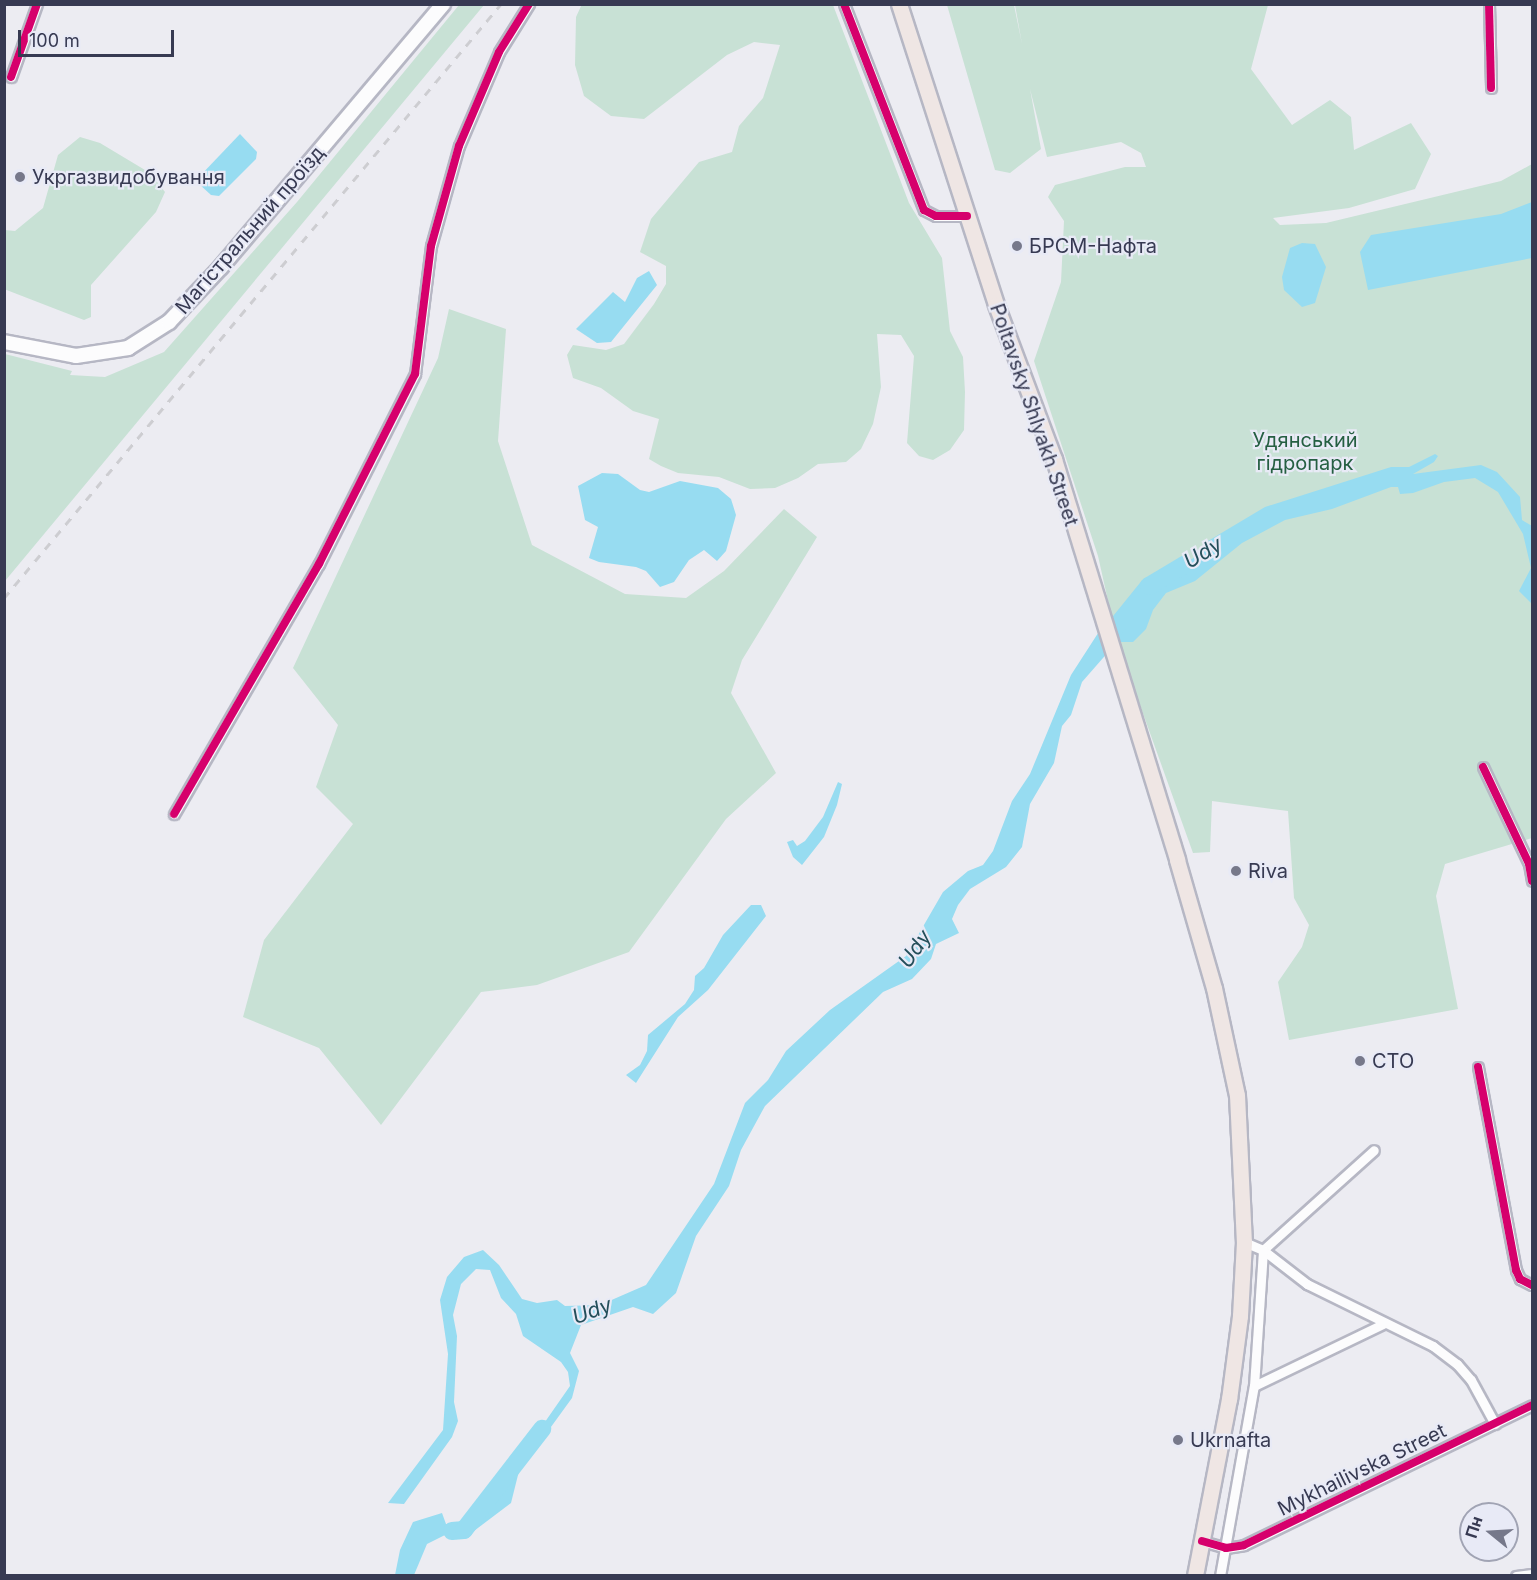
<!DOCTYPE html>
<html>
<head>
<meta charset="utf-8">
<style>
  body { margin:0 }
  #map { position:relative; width:1537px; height:1580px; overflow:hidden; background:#ececf2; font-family:Inter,sans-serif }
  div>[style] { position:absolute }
  .green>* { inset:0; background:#c8e1d5 }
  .water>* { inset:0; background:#97dcf1 }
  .river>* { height:18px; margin:-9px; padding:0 9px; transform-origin:9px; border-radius:9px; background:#97dcf1 }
  .roads { filter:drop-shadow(2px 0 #b6b7c4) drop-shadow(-2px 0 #b6b7c4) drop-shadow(0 2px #b6b7c4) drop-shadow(0 -2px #b6b7c4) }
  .minor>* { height:9px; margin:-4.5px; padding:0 4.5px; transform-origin:4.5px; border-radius:4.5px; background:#fcfcfd }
  .secondary>* { height:14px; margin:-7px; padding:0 7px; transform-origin:7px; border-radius:7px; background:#fcfcfd }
  .primary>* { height:15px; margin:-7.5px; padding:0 7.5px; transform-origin:7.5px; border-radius:7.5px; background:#efe6e4 }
  .rail>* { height:3px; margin-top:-1.5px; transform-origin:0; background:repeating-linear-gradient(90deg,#cdcdd1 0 8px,transparent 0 16px) }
  .cycleway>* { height:8px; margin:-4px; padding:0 4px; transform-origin:4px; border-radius:4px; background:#d6006c }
  .dots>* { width:16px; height:16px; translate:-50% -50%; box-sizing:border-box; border:3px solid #e8eaf6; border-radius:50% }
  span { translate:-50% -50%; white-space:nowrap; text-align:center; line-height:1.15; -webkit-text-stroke:4.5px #e8eaf6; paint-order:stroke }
  .poi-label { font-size:20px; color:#373a52 }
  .left { translate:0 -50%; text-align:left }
  .street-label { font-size:20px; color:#373a52 }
  .park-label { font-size:20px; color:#255f42 }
  .water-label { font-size:21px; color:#234e5a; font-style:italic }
  .frame { position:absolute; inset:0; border:6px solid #373a52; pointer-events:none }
  .north { position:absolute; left:1459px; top:1502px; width:60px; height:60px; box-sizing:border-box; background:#e8eaf6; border:2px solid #a1a4b4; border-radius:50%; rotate:288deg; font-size:16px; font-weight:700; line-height:24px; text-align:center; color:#373a52 }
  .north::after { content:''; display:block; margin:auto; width:21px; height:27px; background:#76788a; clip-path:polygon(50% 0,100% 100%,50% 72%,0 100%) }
  .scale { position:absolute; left:18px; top:30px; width:156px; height:27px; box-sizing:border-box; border:3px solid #373a52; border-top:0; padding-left:8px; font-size:18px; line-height:21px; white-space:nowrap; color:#373a52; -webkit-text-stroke:4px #e8eaf6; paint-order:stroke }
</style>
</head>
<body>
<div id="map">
  <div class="green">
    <div style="clip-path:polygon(582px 4px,833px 5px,909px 203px,942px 258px,950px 331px,963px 357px,965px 392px,964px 430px,950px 450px,933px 460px,919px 456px,907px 443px,914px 356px,901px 335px,877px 334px,881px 387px,873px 424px,861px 449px,846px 462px,818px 464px,798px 478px,775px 488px,750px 489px,719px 477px,678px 473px,661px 466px,649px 459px,659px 419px,633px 411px,601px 388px,573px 378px,567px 355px,573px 345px,606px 350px,624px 344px,654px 304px,666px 284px,666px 266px,640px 252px,651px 219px,699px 162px,732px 152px,739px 126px,763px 98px,780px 45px,754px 42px,727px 55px,644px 119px,611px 116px,584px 96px,575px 65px,576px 17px)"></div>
    <div style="clip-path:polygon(459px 5px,484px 5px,5px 581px,5px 354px,72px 371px,70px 375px,105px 377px,164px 352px,297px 202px)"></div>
    <div style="clip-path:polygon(947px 5px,1014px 5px,1022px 44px,1015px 5px,1268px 5px,1251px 69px,1292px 125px,1330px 100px,1351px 117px,1354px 150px,1411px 123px,1431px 154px,1415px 189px,1349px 208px,1273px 218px,1280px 225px,1326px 223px,1501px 181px,1532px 164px,1532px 838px,1445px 864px,1436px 896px,1458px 1009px,1289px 1040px,1278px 982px,1302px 947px,1309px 925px,1294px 898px,1288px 811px,1212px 801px,1210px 852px,1193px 853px,1117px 641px,1098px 556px,1034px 361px,1061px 282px,1064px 221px,1048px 197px,1055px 185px,1125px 167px,1146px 167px,1141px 153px,1121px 142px,1047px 157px,1030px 89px,1041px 149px,1010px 173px,995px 170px)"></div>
    <div style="clip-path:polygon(80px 137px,100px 143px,150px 173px,165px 192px,156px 212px,91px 285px,91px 317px,84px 320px,4px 289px,5px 230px,15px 231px,43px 208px,58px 155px)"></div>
    <div style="clip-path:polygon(449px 309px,506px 329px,498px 441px,532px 545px,625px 594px,686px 598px,724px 571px,784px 509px,817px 537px,742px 660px,731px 693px,776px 773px,726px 819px,629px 952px,537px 985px,481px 992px,381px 1125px,319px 1048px,243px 1017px,264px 940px,353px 824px,316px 787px,338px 725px,293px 668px,438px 358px)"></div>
  </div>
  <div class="water">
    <div style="clip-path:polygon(240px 134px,257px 152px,256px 159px,219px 196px,211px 195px,199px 184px,199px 177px)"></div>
    <div style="clip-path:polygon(1532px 202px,1532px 258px,1368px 290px,1360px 252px,1371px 235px,1501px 214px)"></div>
    <div style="clip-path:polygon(1302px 243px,1315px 244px,1326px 267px,1315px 303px,1302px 307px,1284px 290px,1282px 277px,1290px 248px)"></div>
    <div style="clip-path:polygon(649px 271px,657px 285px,611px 342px,597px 343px,576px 329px,613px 292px,625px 302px,637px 278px)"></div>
    <div style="clip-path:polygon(1435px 454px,1438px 456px,1434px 462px,1413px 474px,1481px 465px,1497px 472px,1520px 497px,1522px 520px,1532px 526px,1532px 604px,1519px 591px,1531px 568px,1523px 534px,1498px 492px,1475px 478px,1444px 482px,1413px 493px,1400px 494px,1398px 487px,1391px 487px,1332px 509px,1285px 520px,1242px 543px,1195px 581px,1166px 593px,1153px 610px,1146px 629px,1133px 642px,1117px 642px,1082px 682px,1071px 715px,1062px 726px,1054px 763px,1030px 804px,1022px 847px,1006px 867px,970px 889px,958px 905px,952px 919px,959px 933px,936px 944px,931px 959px,912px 979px,883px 992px,765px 1106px,741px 1150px,729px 1186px,696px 1236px,676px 1293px,653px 1314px,633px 1307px,581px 1325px,570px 1353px,579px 1371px,572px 1398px,519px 1471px,511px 1503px,466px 1537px,447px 1534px,427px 1544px,414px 1575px,395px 1575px,400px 1550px,413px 1522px,442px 1513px,446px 1524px,460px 1526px,477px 1516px,506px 1487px,508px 1475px,570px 1386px,568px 1372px,561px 1362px,523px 1336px,516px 1314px,501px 1298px,490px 1270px,476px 1269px,461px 1284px,453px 1315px,457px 1336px,454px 1402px,458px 1421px,452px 1437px,404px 1504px,388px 1503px,443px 1430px,448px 1354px,440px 1300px,447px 1277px,464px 1257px,483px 1250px,499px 1265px,522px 1299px,537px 1303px,557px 1300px,565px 1306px,600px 1305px,646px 1285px,714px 1184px,745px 1103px,768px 1080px,786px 1051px,830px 1010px,906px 956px,943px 892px,968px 871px,983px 865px,993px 851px,1012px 801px,1030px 774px,1071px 675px,1102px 627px,1110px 618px,1127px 621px,1133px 614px,1130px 612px,1131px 605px,1138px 599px,1196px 556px,1208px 541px,1265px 507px,1391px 467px,1409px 467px)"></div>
    <div style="clip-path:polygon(602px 473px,618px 474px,640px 490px,649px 492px,680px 481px,718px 488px,731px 499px,736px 515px,726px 551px,717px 561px,704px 550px,689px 560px,674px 582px,660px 587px,646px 571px,636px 567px,599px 562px,589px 558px,598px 527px,585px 520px,578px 486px)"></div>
    <div style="clip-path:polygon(838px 782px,842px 784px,837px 805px,824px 837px,802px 865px,793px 857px,787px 842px,793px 840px,797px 846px,805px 841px,823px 817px)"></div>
    <div style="clip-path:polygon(751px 905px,761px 905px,766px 916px,708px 990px,678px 1017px,636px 1083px,626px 1075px,640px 1065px,647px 1051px,648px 1035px,685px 1004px,694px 990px,695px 976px,704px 968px,723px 935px)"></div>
  </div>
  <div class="river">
    <div style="left:1107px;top:638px;width:67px;rotate:-51.1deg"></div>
    <div style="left:1149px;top:586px;width:41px;rotate:-31deg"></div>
    <div style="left:452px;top:1531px;width:12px;rotate:-5deg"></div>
    <div style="left:464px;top:1530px;width:128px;rotate:-52.3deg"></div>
  </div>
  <div class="roads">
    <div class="minor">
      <div style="left:844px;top:4px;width:221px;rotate:68.8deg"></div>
      <div style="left:924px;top:210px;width:13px;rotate:27deg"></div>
      <div style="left:936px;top:216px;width:31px"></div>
      <div style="left:1489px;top:4px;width:84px;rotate:88.6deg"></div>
      <div style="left:11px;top:77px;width:77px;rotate:-70.4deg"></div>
      <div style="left:1483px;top:767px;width:107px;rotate:64.6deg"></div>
      <div style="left:1529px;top:864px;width:17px;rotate:80deg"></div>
      <div style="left:174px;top:814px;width:289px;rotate:-59.9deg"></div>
      <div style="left:319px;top:564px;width:213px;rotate:-63.2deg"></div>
      <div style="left:415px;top:374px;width:129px;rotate:-82.9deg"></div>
      <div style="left:431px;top:246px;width:104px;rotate:-74.4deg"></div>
      <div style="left:459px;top:146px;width:102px;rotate:-66.9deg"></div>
      <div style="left:499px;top:52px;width:57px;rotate:-58deg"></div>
      <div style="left:1478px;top:1067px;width:207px;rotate:79.4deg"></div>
      <div style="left:1516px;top:1270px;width:10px;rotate:66deg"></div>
      <div style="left:1520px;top:1279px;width:13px;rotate:27deg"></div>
      <div style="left:1244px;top:1242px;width:21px;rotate:23deg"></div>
      <div style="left:1263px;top:1250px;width:56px;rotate:37.7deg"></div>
      <div style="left:1307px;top:1284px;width:140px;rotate:26.2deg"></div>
      <div style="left:1433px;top:1346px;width:30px;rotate:37deg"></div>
      <div style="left:1457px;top:1364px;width:21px;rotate:49deg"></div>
      <div style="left:1471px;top:1380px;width:50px;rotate:61.4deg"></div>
      <div style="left:1263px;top:1250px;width:149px;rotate:-42deg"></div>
      <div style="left:1254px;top:1386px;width:143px;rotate:-25.7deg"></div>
      <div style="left:1202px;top:1541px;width:25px;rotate:16deg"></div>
      <div style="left:1226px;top:1548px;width:18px;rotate:-9deg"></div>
      <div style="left:1244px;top:1545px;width:320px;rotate:-25.9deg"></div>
      <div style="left:1220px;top:1576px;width:193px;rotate:-79.9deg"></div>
      <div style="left:1254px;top:1386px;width:136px;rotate:-86.2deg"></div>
      <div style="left:1516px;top:1576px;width:16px;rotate:-7deg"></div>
    </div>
    <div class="secondary">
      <div style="left:4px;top:342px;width:73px;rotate:11deg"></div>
      <div style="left:76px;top:356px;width:53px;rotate:-8.7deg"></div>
      <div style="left:128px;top:348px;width:49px;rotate:-32.4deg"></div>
      <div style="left:169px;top:322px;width:76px;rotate:-46.6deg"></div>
      <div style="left:221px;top:267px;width:344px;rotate:-49.8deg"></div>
    </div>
    <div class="primary">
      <div style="left:899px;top:4px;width:316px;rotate:72.1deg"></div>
      <div style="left:996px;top:305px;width:165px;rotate:69.4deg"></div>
      <div style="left:1054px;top:459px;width:419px;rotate:72.9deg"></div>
      <div style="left:1177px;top:860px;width:133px;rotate:73.9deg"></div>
      <div style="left:1214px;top:988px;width:109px;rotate:77.9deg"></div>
      <div style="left:1237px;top:1095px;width:147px;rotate:87.3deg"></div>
      <div style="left:1244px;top:1242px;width:74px;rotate:93.1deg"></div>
      <div style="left:1240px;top:1316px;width:84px;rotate:97.5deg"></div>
      <div style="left:1229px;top:1399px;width:180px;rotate:100.9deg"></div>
    </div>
  </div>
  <div class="rail">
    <div style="left:4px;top:598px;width:774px;rotate:-50.08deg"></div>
  </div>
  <div class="cycleway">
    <div style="left:844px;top:4px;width:221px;rotate:68.8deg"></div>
    <div style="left:924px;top:210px;width:13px;rotate:27deg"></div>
    <div style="left:936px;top:216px;width:31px"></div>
    <div style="left:1489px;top:4px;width:84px;rotate:88.6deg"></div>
    <div style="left:11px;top:77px;width:77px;rotate:-70.4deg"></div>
    <div style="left:1483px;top:767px;width:107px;rotate:64.6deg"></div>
    <div style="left:1529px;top:864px;width:17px;rotate:80deg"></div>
    <div style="left:174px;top:814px;width:289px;rotate:-59.9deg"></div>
    <div style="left:319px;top:564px;width:213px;rotate:-63.2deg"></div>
    <div style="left:415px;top:374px;width:129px;rotate:-82.9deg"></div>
    <div style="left:431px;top:246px;width:104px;rotate:-74.4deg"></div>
    <div style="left:459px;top:146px;width:102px;rotate:-66.9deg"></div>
    <div style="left:499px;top:52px;width:57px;rotate:-58deg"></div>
    <div style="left:1478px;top:1067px;width:207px;rotate:79.4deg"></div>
    <div style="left:1516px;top:1270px;width:10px;rotate:66deg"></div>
    <div style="left:1520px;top:1279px;width:13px;rotate:27deg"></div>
    <div style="left:1202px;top:1541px;width:25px;rotate:16deg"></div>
    <div style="left:1226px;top:1548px;width:18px;rotate:-9deg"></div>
    <div style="left:1244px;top:1545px;width:320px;rotate:-25.9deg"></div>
  </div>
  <div class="dots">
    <div style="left:20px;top:177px;background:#76788a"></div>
    <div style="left:1017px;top:246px;background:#76788a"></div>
    <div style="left:1236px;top:871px;background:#76788a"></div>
    <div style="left:1360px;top:1061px;background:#76788a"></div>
    <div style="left:1178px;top:1440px;background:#76788a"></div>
  </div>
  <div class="poi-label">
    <span class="left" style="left:32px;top:177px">Укргазвидобування</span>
    <span class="left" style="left:1029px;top:246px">БРСМ-Нафта</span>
    <span class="left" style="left:1248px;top:871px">Riva</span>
    <span class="left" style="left:1372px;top:1061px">СТО</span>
    <span class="left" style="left:1190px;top:1440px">Ukrnafta</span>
  </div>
  <div class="street-label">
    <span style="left:250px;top:230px;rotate:-49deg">Магістральний проїзд</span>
    <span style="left:1034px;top:415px;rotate:71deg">Poltavsky Shlyakh Street</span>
    <span style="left:1362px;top:1470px;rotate:-26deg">Mykhailivska Street</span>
  </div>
  <div class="park-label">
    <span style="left:1305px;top:452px">Удянський<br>гідропарк</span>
  </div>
  <div class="water-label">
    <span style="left:1203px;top:553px;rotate:-31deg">Udy</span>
    <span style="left:915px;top:949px;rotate:-55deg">Udy</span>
    <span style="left:592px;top:1311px;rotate:-20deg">Udy</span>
  </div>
  <div class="frame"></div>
  <div class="north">Пн</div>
  <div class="scale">100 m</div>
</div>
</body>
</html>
